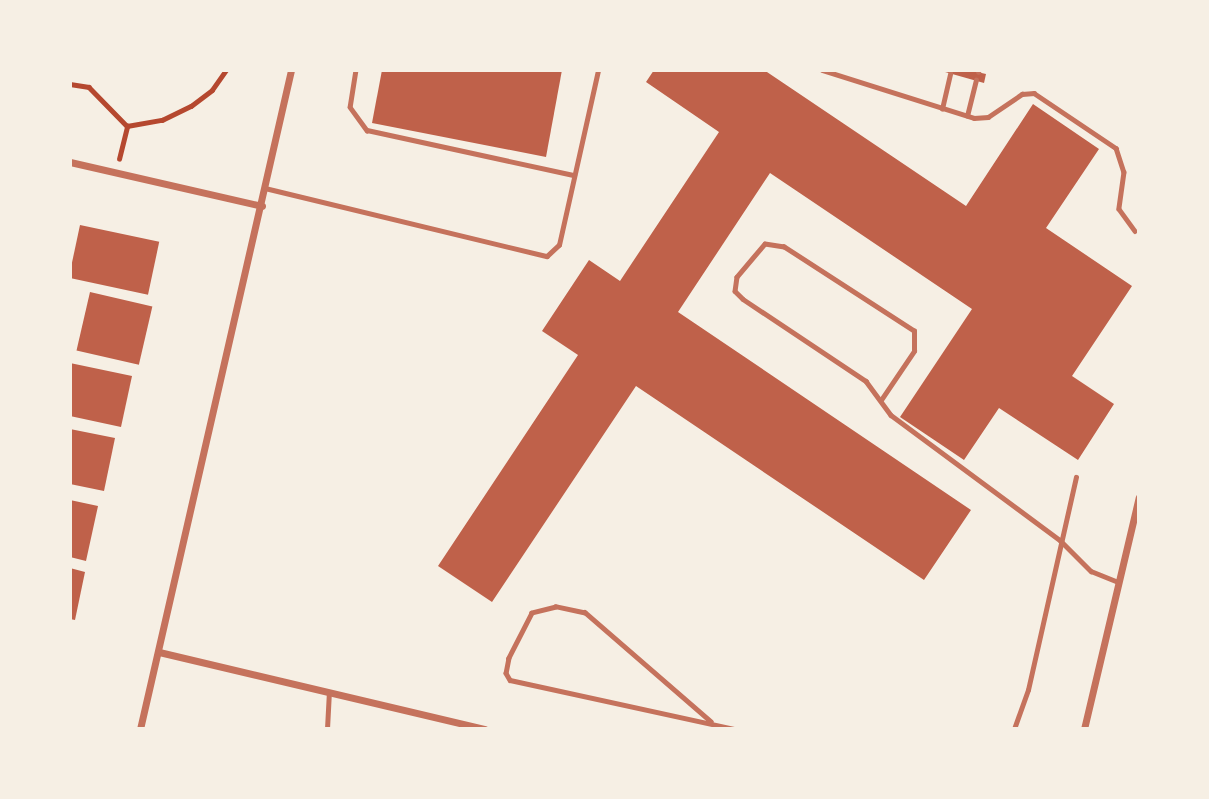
<!DOCTYPE html>
<html>
<head>
<meta charset="utf-8">
<style>
  body { margin:0 }
  #map { position:relative; width:1209px; height:799px; overflow:hidden; background:#f6efe4; font-family:"Space Grotesk",sans-serif }
  div>[style] { position:absolute }
  .building>* { inset:0; background:#bf614a; transform-origin:0 0 }
  .path>* { height:4.5px; margin:-2.25px; padding:0 2.25px; transform-origin:2.25px; border-radius:2.25px; background:#b5482f }
  .service>* { height:4.5px; margin:-2.25px; padding:0 2.25px; transform-origin:2.25px; border-radius:2.25px; background:#c5725c }
  .minor>* { height:7px; margin:-3.5px; padding:0 3.5px; transform-origin:3.5px; border-radius:3.5px; background:#c5725c }
  span { translate:-50% -50%; white-space:nowrap; text-align:center; line-height:1.15; -webkit-text-stroke:7px #f6efe4; paint-order:stroke }
  .frame { position:absolute; inset:0; border:72px solid #f6efe4; pointer-events:none }
</style>
</head>
<body>
<div id="map">
  <div class="building">
    <div style="clip-path:polygon(382px 70px,562px 70px,546px 157px,372px 123px)"></div>
    <div style="clip-path:polygon(654px 70px,764px 70px,966px 206px,1033px 104px,1099px 149px,1046px 228px,1132px 286px,1072px 376px,1114px 404px,1078px 460px,999px 408px,964px 460px,900px 417px,972px 309px,770px 173px,678px 312px,971px 510px,924px 580px,636px 386px,492px 602px,438px 566px,578px 355px,542px 331px,589px 260px,620px 281px,719px 132px,646px 82px)"></div>
    <div style="clip-path:polygon(938px 70px,968px 70px,986px 74px,984px 83px)"></div>
    <div style="left:80px;top:225px;width:81px;height:54px;rotate:12deg"></div>
    <div style="left:90px;top:292px;width:64px;height:60px;rotate:13deg"></div>
    <div style="clip-path:polygon(70px 363px,132px 376px,121px 427px,70px 416px)"></div>
    <div style="clip-path:polygon(70px 429px,115px 438px,104px 491px,70px 484px)"></div>
    <div style="clip-path:polygon(70px 500px,98px 506px,86px 561px,70px 557px)"></div>
    <div style="clip-path:polygon(70px 568px,85px 572px,75px 620px,70px 619px)"></div>
  </div>
  <div class="path">
    <div style="left:70px;top:84px;width:19px;rotate:9deg"></div>
    <div style="left:89px;top:87px;width:54px;rotate:45.7deg"></div>
    <div style="left:127px;top:126px;width:36px;rotate:-10deg"></div>
    <div style="left:162px;top:120px;width:32px;rotate:-26deg"></div>
    <div style="left:191px;top:106px;width:26px;rotate:-37deg"></div>
    <div style="left:212px;top:90px;width:24px;rotate:-55deg"></div>
    <div style="left:119px;top:159px;width:34px;rotate:-76deg"></div>
  </div>
  <div class="service">
    <div style="left:356px;top:70px;width:37px;rotate:99deg"></div>
    <div style="left:350px;top:107px;width:29px;rotate:54deg"></div>
    <div style="left:367px;top:130px;width:212px;rotate:12.3deg"></div>
    <div style="left:822px;top:70px;width:159px;rotate:17.5deg"></div>
    <div style="left:974px;top:118px;width:14px;rotate:-4deg"></div>
    <div style="left:988px;top:117px;width:41px;rotate:-34.1deg"></div>
    <div style="left:1022px;top:94px;width:12px;rotate:-5deg"></div>
    <div style="left:1034px;top:93px;width:99px;rotate:33.9deg"></div>
    <div style="left:1116px;top:148px;width:25px;rotate:72deg"></div>
    <div style="left:1124px;top:172px;width:37px;rotate:98deg"></div>
    <div style="left:1119px;top:209px;width:27px;rotate:54deg"></div>
    <div style="left:978px;top:72px;width:2px;rotate:-63deg"></div>
    <div style="left:942px;top:109px;width:36px;rotate:-77deg"></div>
    <div style="left:967px;top:116px;width:37px;rotate:-76deg"></div>
    <div style="left:265px;top:188px;width:290px;rotate:13.6deg"></div>
    <div style="left:547px;top:256px;width:16px;rotate:-43deg"></div>
    <div style="left:559px;top:245px;width:179px;rotate:-77.4deg"></div>
    <div style="left:881px;top:400px;width:59px;rotate:-56deg"></div>
    <div style="left:914px;top:351px;width:20px;rotate:-90deg"></div>
    <div style="left:914px;top:331px;width:155px;rotate:-147.1deg"></div>
    <div style="left:784px;top:247px;width:19px;rotate:-171deg"></div>
    <div style="left:765px;top:244px;width:43px;rotate:130.3deg"></div>
    <div style="left:737px;top:277px;width:14px;rotate:98deg"></div>
    <div style="left:735px;top:291px;width:11px;rotate:45deg"></div>
    <div style="left:743px;top:299px;width:148px;rotate:33.7deg"></div>
    <div style="left:866px;top:381px;width:42px;rotate:53.7deg"></div>
    <div style="left:891px;top:415px;width:210px;rotate:36.5deg"></div>
    <div style="left:1060px;top:540px;width:44px;rotate:45deg"></div>
    <div style="left:1091px;top:571px;width:29px;rotate:22deg"></div>
    <div style="left:711px;top:722px;width:167px;rotate:-139.1deg"></div>
    <div style="left:585px;top:613px;width:30px;rotate:-168deg"></div>
    <div style="left:556px;top:607px;width:25px;rotate:166deg"></div>
    <div style="left:532px;top:613px;width:51px;rotate:117.1deg"></div>
    <div style="left:509px;top:658px;width:15px;rotate:101deg"></div>
    <div style="left:506px;top:673px;width:8px;rotate:60deg"></div>
    <div style="left:510px;top:680px;width:230px;rotate:12.3deg"></div>
    <div style="left:327px;top:729px;width:36px;rotate:-87deg"></div>
    <div style="left:1014px;top:729px;width:41px;rotate:-70.3deg"></div>
    <div style="left:1028px;top:690px;width:218px;rotate:-77.3deg"></div>
  </div>
  <div class="minor">
    <div style="left:70px;top:162px;width:197px;rotate:12.9deg"></div>
    <div style="left:159px;top:652px;width:335px;rotate:13.3deg"></div>
    <div style="left:140px;top:729px;width:676px;rotate:-77.09deg"></div>
    <div style="left:1084px;top:729px;width:238px;rotate:-76.7deg"></div>
  </div>
  <div class="frame"></div>
</div>
</body>
</html>
